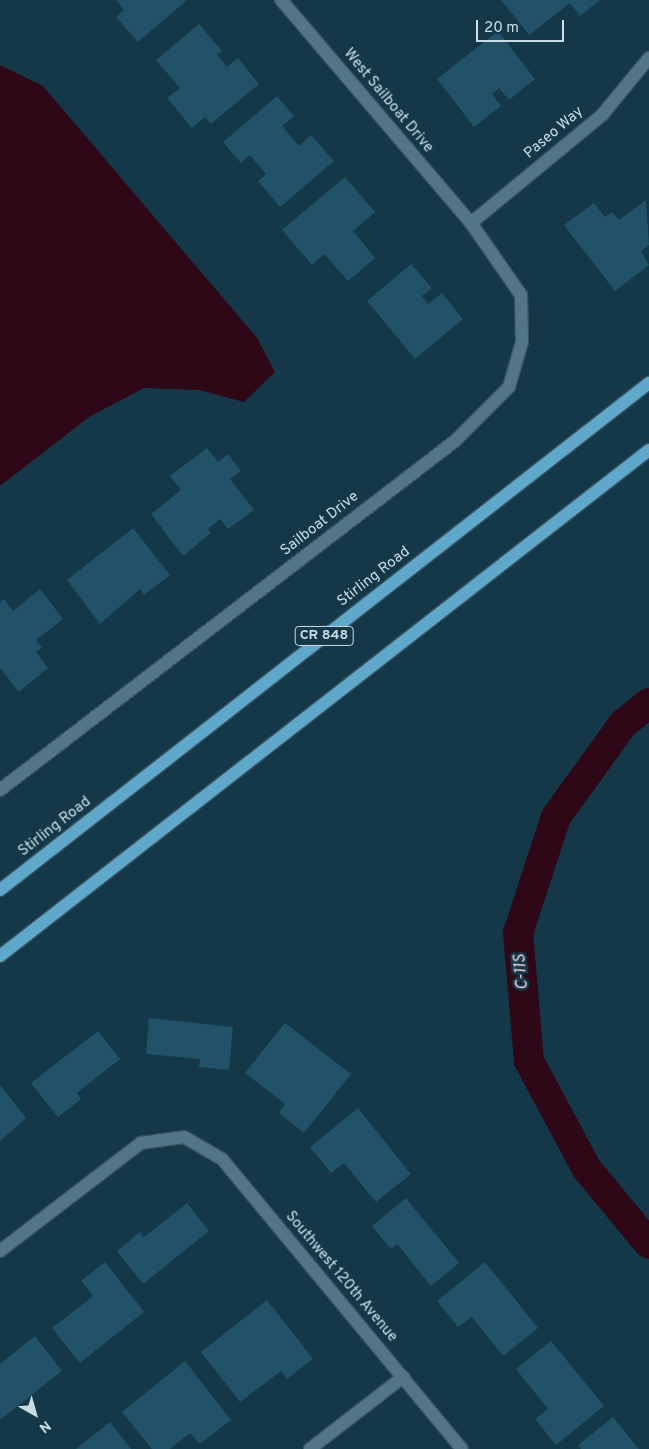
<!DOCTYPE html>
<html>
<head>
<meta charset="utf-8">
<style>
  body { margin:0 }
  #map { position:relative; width:649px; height:1449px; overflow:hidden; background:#153848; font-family:Overpass,sans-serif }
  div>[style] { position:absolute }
  .water>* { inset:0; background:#2e0817 }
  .canal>* { height:30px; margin:-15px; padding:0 15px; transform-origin:15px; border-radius:15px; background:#2e0817 }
  .building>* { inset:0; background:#215268 }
  .roads { filter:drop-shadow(1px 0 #385461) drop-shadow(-1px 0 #385461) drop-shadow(0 1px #385461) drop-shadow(0 -1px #385461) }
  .minor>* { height:12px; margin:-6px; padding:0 6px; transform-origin:6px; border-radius:6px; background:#527688 }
  .primary>* { height:12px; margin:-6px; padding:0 6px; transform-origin:6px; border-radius:6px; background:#5fa8cb }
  span { translate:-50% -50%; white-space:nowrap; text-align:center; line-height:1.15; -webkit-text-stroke:5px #153848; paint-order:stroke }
  .shield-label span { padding:1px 4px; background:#153848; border:1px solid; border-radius:4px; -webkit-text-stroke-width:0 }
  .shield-label { font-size:14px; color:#c9dce5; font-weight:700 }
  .street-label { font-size:15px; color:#c9dce5 }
  .water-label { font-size:16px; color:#f6d6df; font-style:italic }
  .north { position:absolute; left:10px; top:1389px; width:50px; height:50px; -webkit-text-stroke:4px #153848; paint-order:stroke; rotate:142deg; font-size:14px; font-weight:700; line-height:20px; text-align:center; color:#c9dce5 }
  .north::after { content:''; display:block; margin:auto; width:18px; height:22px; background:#c9dce5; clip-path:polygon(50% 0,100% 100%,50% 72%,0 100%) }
  .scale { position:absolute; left:476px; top:20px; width:88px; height:22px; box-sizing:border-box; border:2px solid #c9dce5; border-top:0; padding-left:6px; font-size:15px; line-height:18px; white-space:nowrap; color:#c9dce5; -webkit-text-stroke:4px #153848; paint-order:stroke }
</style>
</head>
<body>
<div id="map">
  <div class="water">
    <div style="clip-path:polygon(0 65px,43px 86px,257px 338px,275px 372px,244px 402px,199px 390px,144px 388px,89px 417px,0 486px)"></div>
  </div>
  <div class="canal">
    <div style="left:649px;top:703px;width:33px;rotate:141deg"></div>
    <div style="left:623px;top:724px;width:115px;rotate:125.8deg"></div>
    <div style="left:556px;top:817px;width:122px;rotate:108.1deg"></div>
    <div style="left:518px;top:933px;width:128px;rotate:85.1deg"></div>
    <div style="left:529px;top:1061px;width:123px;rotate:61.8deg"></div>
    <div style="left:587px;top:1169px;width:97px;rotate:50.4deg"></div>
  </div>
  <div class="building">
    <div style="clip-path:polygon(116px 0,187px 0,138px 42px,116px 17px,124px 10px)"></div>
    <div style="clip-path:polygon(501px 0,600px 0,580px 16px,570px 3px,529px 35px)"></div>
    <div style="clip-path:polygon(199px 24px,222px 51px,217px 55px,227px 67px,238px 58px,259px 84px,211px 124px,205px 117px,192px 128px,167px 98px,180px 88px,156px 60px)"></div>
    <div style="clip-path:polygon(498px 31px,535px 79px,509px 100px,499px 88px,492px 94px,501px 106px,474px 127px,437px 79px)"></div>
    <div style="clip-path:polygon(277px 96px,294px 116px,282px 126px,299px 146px,311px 135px,334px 161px,280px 207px,258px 181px,266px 174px,250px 155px,241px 163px,223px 142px)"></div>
    <div style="clip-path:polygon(345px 177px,375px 212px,353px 231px,375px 258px,348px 281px,324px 254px,312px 265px,282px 230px)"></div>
    <div style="clip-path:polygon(646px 200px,649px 245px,641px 251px,649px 265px,615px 291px,564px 225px,594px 203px,605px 217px,612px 212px,619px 220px)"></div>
    <div style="clip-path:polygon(411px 264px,432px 288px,422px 296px,428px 304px,442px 293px,463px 319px,415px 359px,367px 301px)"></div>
    <div style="clip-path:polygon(207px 448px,218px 462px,228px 454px,241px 471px,230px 479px,254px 510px,228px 529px,220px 519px,208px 529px,211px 533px,183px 556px,151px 514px,181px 490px,170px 476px)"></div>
    <div style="clip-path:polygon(133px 528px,170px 575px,144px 595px,140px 589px,100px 624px,67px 580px)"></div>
    <div style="clip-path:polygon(40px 589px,63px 619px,36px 640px,42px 648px,36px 652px,48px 668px,19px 692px,0 668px,0 602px,4px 599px,13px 611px)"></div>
    <div style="clip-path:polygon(149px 1018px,233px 1027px,229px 1070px,199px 1067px,200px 1059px,146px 1054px)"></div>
    <div style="clip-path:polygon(285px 1023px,351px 1074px,304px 1133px,279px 1113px,285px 1104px,245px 1073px)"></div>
    <div style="clip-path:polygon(98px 1031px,120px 1059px,77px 1093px,81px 1099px,58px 1117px,31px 1083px)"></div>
    <div style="clip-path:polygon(0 1085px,26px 1118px,0 1141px)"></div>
    <div style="clip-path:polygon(358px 1108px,411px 1174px,376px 1202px,344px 1163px,331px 1173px,310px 1147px)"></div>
    <div style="clip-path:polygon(406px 1198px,459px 1263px,431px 1286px,397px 1244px,391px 1249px,372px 1226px)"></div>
    <div style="clip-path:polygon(187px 1203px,209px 1231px,143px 1284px,117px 1251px,140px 1232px,144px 1237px)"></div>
    <div style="clip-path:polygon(105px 1262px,144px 1312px,80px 1363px,52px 1328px,93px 1296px,81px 1281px)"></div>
    <div style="clip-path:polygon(485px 1262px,538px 1328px,503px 1356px,472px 1317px,458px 1327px,437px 1301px)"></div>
    <div style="clip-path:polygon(267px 1300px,313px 1359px,287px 1379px,281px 1371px,240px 1402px,201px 1352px)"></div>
    <div style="clip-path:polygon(35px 1336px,62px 1371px,0 1420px,0 1364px)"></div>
    <div style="clip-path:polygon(551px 1341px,604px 1406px,556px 1445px,535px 1419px,548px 1409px,516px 1369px)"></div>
    <div style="clip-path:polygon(185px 1361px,231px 1420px,200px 1444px,190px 1433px,170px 1449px,152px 1449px,122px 1412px)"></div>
    <div style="clip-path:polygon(613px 1417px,639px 1449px,581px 1449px,578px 1445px)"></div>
    <div style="clip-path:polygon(110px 1422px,131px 1449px,76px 1449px)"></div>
  </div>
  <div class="roads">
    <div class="minor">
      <div style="left:471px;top:223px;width:170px;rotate:-39.5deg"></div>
      <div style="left:602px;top:115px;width:74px;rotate:-50.5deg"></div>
      <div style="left:0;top:790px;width:573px;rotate:-37.49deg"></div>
      <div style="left:455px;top:441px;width:76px;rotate:-45deg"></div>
      <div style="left:509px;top:387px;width:47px;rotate:-73.9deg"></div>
      <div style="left:522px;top:342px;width:47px;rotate:-91.2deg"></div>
      <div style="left:521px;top:295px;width:88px;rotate:-124.8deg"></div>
      <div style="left:471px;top:223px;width:293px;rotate:-130.4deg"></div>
      <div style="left:0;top:1251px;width:178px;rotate:-37.5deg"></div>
      <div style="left:141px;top:1143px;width:43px;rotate:-7.9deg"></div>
      <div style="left:184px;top:1137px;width:44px;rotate:30.1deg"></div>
      <div style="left:222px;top:1159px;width:376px;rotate:50.4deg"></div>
      <div style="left:310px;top:1449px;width:118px;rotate:-37.7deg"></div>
    </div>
    <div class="primary">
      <div style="left:0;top:890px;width:824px;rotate:-38deg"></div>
      <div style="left:0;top:956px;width:823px;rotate:-37.94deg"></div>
    </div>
  </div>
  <div class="shield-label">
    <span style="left:324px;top:636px">CR 848</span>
  </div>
  <div class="street-label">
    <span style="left:388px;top:101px;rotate:50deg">West Sailboat Drive</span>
    <span style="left:554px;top:133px;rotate:-40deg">Paseo Way</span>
    <span style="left:320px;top:524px;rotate:-38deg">Sailboat Drive</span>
    <span style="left:374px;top:577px;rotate:-38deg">Stirling Road</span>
    <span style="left:55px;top:827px;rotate:-38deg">Stirling Road</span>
    <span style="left:341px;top:1277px;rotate:50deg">Southwest 120th Avenue</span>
  </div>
  <div class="water-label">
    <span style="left:522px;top:972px;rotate:-95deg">C-11S</span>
  </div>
  <div class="north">N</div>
  <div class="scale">20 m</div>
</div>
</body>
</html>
